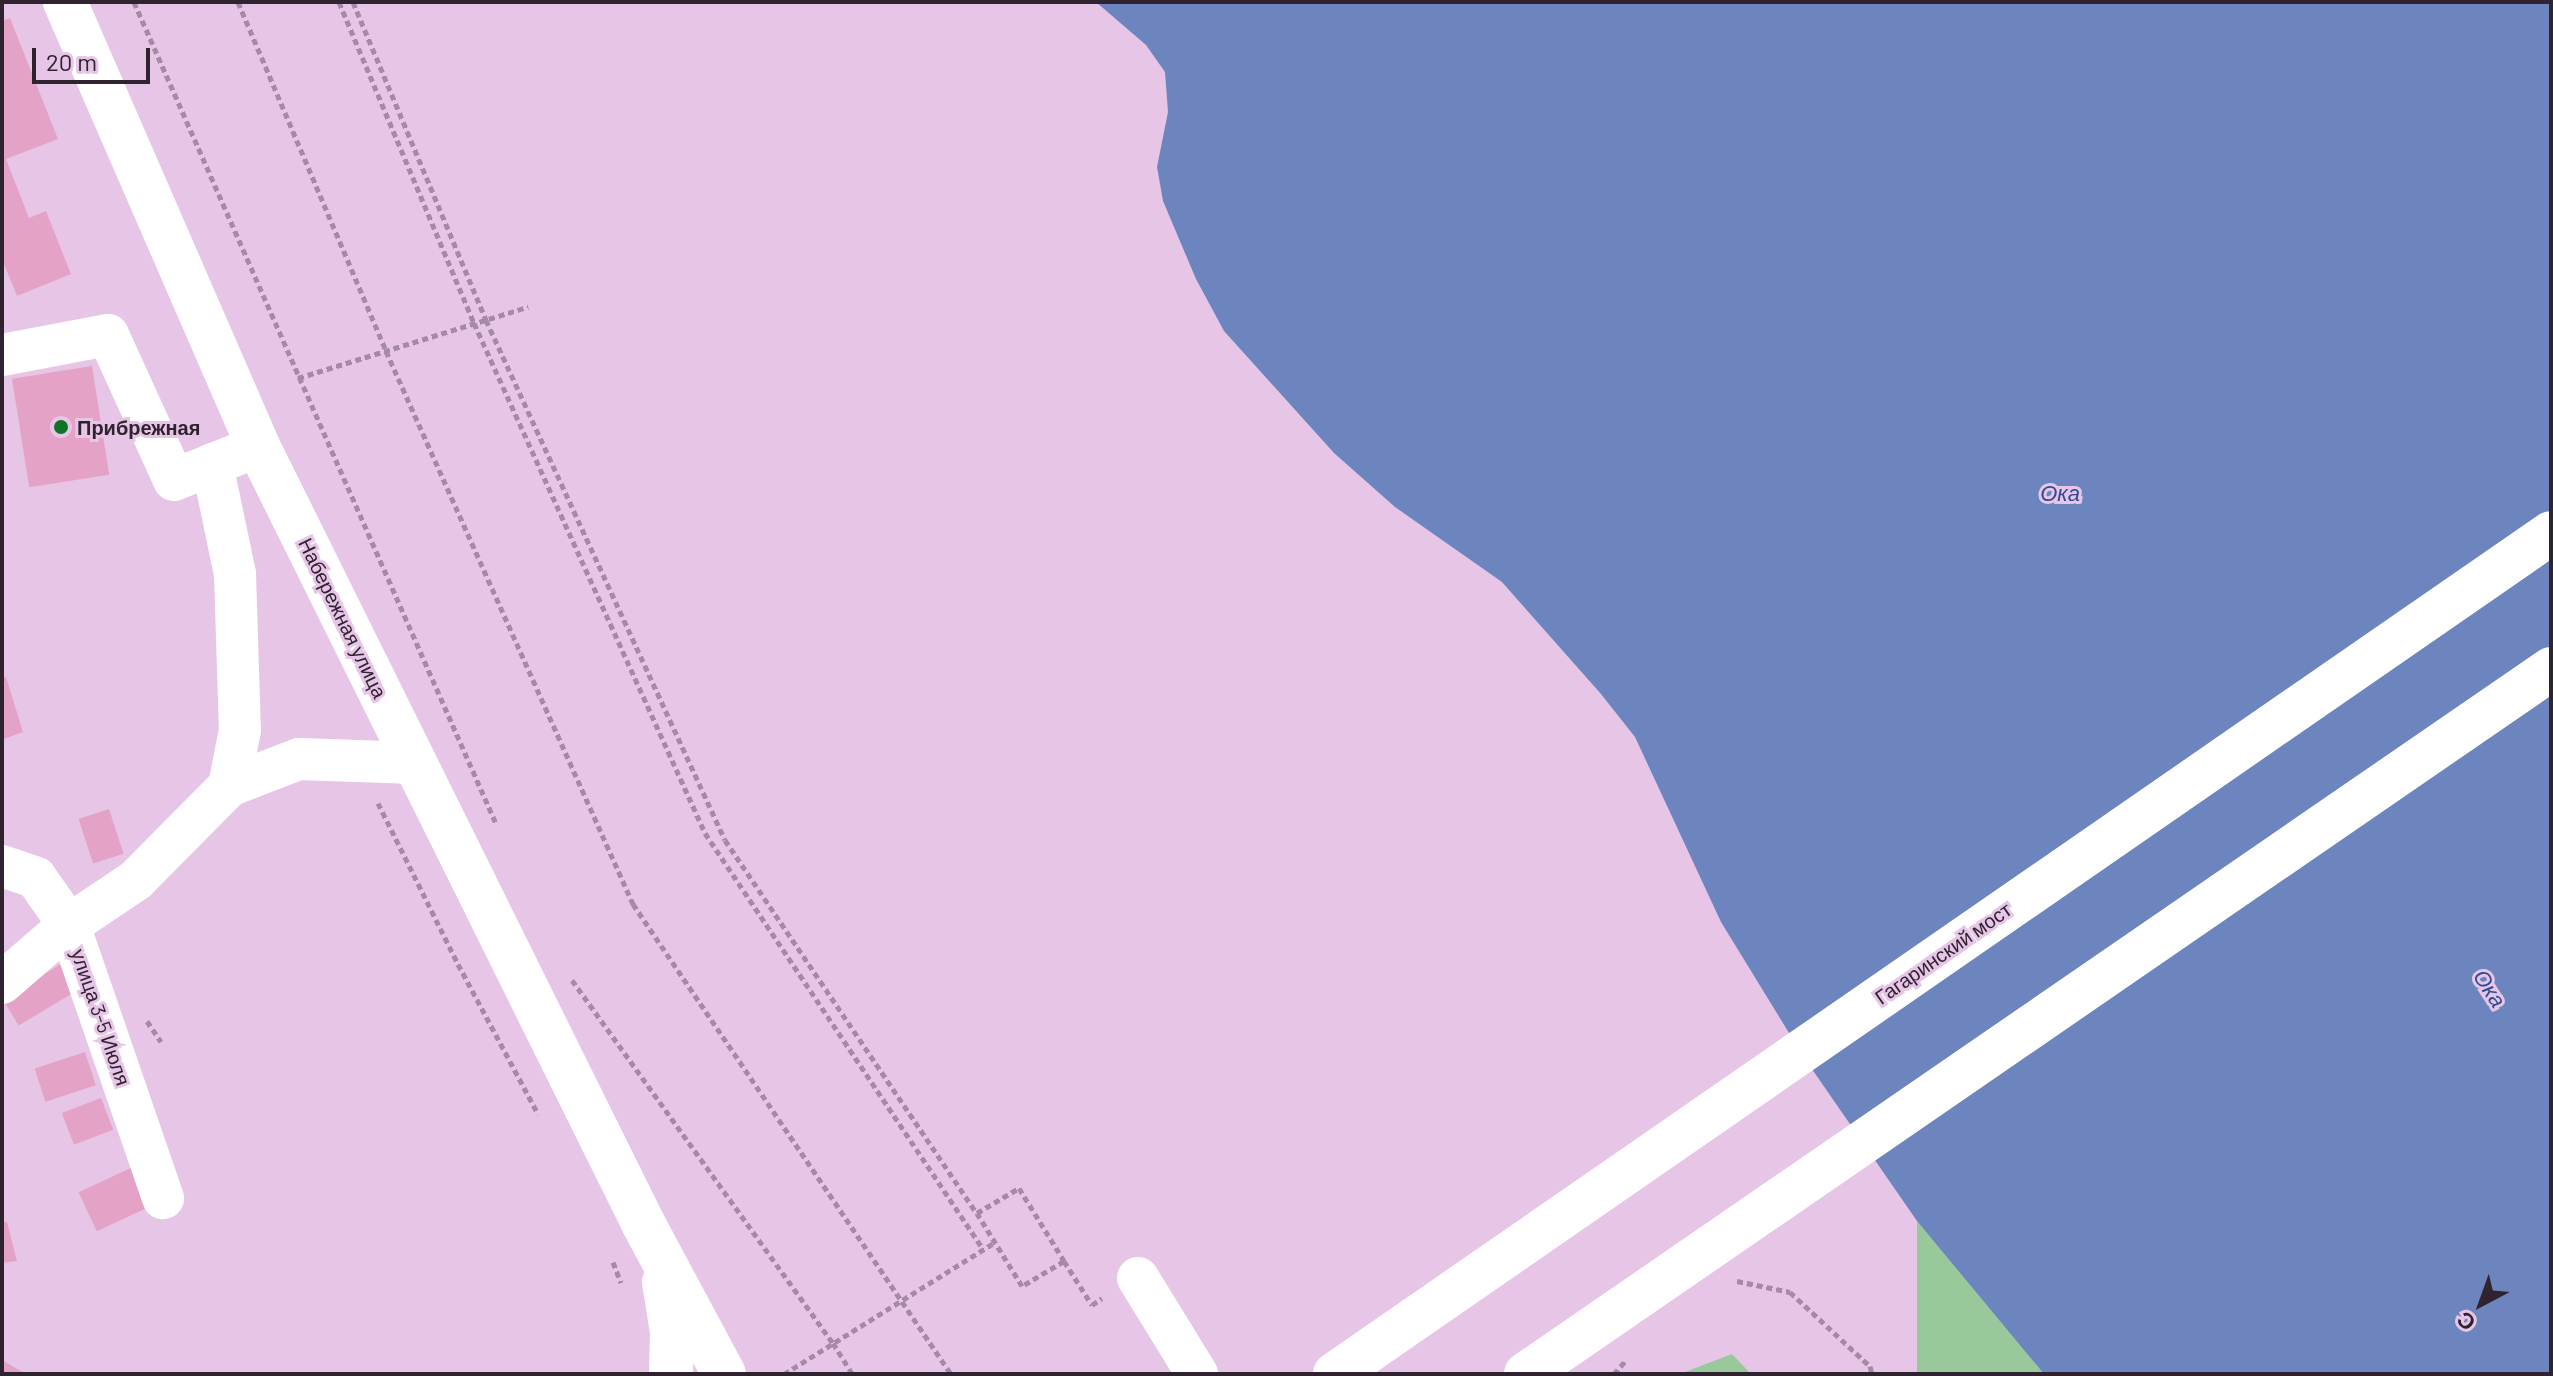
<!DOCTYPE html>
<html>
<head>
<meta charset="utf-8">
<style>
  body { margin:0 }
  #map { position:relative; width:2553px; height:1376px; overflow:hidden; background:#e7c5e7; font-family:Barlow,sans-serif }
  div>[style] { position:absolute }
  .green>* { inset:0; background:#99c99a }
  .water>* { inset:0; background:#6c85be }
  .building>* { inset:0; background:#e5a2c7; transform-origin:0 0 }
  .path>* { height:5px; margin-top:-2.5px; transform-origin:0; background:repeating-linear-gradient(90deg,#a58aa5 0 6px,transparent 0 10px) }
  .minor>* { height:42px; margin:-21px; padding:0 21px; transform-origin:21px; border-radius:21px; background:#fff }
  .major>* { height:44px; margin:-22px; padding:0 22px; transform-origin:22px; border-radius:22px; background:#fff }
  .dots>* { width:22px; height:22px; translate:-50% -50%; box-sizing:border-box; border:4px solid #e7c5e7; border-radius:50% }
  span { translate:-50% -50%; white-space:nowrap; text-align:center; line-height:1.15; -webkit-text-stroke:6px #e7c5e7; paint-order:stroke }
  .poi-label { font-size:20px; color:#302330; font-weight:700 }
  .left { translate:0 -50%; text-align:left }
  .street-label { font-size:20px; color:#302330 }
  .water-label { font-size:22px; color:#2e4a91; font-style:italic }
  .frame { position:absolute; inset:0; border:4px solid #302330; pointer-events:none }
  .north { position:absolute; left:2441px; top:1264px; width:80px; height:80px; -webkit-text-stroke:6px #e7c5e7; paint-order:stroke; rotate:221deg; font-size:22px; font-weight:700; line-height:32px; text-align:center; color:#302330 }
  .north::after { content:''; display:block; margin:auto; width:28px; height:36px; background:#302330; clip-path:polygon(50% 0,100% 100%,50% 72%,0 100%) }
  .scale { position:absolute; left:32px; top:48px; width:118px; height:36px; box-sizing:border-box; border:4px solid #302330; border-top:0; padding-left:10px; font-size:24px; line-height:28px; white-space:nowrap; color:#302330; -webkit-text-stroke:6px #e7c5e7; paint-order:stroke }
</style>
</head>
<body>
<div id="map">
  <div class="green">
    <div style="clip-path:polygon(1917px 1221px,1984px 1299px,2044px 1374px,1917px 1374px)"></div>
    <div style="clip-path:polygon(1732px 1354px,1751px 1374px,1680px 1374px)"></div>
  </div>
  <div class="water">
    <div style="clip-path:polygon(1096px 2px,2551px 2px,2551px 1374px,2044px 1374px,1917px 1221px,1805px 1059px,1721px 922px,1635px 737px,1601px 694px,1502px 582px,1395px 507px,1334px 453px,1224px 331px,1196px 279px,1163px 201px,1157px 167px,1168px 112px,1165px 72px,1146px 45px)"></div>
  </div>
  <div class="building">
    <div style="clip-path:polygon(10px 18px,58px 139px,6px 159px,29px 218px,46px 211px,71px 274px,17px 296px,2px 259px,2px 21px)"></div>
    <div style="left:92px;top:366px;width:110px;height:81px;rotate:81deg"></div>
    <div style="clip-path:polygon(6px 677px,23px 732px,4px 739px,2px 678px)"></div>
    <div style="left:109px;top:809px;width:47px;height:32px;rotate:72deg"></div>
    <div style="left:61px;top:964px;width:31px;height:68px;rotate:59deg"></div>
    <div style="left:85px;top:1052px;width:35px;height:53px;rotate:72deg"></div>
    <div style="left:101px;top:1098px;width:34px;height:42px;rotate:69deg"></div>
    <div style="left:133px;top:1167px;width:43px;height:60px;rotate:65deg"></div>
    <div style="clip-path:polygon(2px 1222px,7px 1222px,17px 1261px,2px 1263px)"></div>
    <div style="clip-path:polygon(2px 1360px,26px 1374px,2px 1374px)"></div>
  </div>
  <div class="path">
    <div style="left:134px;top:2px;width:900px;rotate:66.22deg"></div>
    <div style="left:238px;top:2px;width:379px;rotate:67deg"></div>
    <div style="left:386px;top:351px;width:606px;rotate:65.93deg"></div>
    <div style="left:633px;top:904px;width:567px;rotate:55.92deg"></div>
    <div style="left:339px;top:2px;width:348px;rotate:67.2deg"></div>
    <div style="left:474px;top:323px;width:560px;rotate:65.63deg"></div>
    <div style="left:705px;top:833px;width:500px;rotate:56.25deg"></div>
    <div style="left:353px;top:2px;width:345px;rotate:67.3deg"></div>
    <div style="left:486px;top:320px;width:572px;rotate:65.32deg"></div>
    <div style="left:725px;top:840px;width:450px;rotate:56deg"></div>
    <div style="left:298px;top:378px;width:241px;rotate:-17.2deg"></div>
    <div style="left:378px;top:803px;width:180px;rotate:63.6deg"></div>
    <div style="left:458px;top:964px;width:170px;rotate:61.9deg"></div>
    <div style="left:572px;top:980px;width:447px;rotate:54.3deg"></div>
    <div style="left:833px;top:1343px;width:36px;rotate:58deg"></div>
    <div style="left:147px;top:1021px;width:25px;rotate:56deg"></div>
    <div style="left:1019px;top:1188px;width:86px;rotate:58.3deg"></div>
    <div style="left:1064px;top:1261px;width:49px;rotate:149.2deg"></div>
    <div style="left:1022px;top:1286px;width:86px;rotate:-121.7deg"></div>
    <div style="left:977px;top:1213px;width:49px;rotate:-30.8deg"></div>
    <div style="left:1064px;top:1261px;width:52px;rotate:57.5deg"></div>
    <div style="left:1092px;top:1305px;width:12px;rotate:-35deg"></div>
    <div style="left:613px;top:1262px;width:22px;rotate:69deg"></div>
    <div style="left:1737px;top:1281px;width:54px;rotate:11.7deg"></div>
    <div style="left:1790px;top:1292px;width:109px;rotate:42.8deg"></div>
    <div style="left:1870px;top:1366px;width:8px;rotate:76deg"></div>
    <div style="left:784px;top:1374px;width:249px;rotate:-32deg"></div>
    <div style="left:1614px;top:1374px;width:18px;rotate:-49deg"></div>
  </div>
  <div class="minor">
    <div style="left:2px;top:355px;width:108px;rotate:-10.7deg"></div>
    <div style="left:108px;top:335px;width:159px;rotate:65.5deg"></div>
    <div style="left:174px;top:480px;width:91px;rotate:-22deg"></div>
    <div style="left:212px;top:464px;width:112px;rotate:78.2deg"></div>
    <div style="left:235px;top:574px;width:156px;rotate:88.2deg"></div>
    <div style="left:240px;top:730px;width:57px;rotate:101.1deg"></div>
    <div style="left:2px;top:866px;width:36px;rotate:19deg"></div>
    <div style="left:36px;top:878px;width:57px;rotate:54.9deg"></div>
    <div style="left:69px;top:925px;width:289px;rotate:71deg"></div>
    <div style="left:2px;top:983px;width:89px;rotate:-40.9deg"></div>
    <div style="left:69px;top:925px;width:81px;rotate:-33.9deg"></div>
    <div style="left:136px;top:880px;width:132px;rotate:-45.3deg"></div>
    <div style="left:229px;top:786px;width:75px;rotate:-21.1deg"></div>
    <div style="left:299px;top:759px;width:116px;rotate:2deg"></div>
    <div style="left:1138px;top:1278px;width:113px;rotate:58.4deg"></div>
  </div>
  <div class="major">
    <div style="left:65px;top:2px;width:484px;rotate:66.5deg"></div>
    <div style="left:258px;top:446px;width:867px;rotate:63.64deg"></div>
    <div style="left:643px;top:1223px;width:171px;rotate:61.8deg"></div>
    <div style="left:664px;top:1282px;width:51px;rotate:80.9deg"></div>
    <div style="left:672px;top:1332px;width:42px;rotate:91.4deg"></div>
    <div style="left:1335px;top:1374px;width:1478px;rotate:-34.67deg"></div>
    <div style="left:1526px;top:1374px;width:1244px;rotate:-34.52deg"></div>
  </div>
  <div class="dots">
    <div style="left:61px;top:427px;background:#107424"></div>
  </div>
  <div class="poi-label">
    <span class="left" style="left:77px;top:427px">Прибрежная</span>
  </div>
  <div class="street-label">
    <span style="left:343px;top:618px;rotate:64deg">Набережная улица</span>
    <span style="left:1943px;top:953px;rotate:-35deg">Гагаринский мост</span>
    <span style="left:101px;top:1017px;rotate:71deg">улица 3-5 Июля</span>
  </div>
  <div class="water-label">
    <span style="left:2060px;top:493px">Ока</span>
    <span style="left:2490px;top:988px;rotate:57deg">Ока</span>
  </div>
  <div class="frame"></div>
  <div class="north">С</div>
  <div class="scale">20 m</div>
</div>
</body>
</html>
